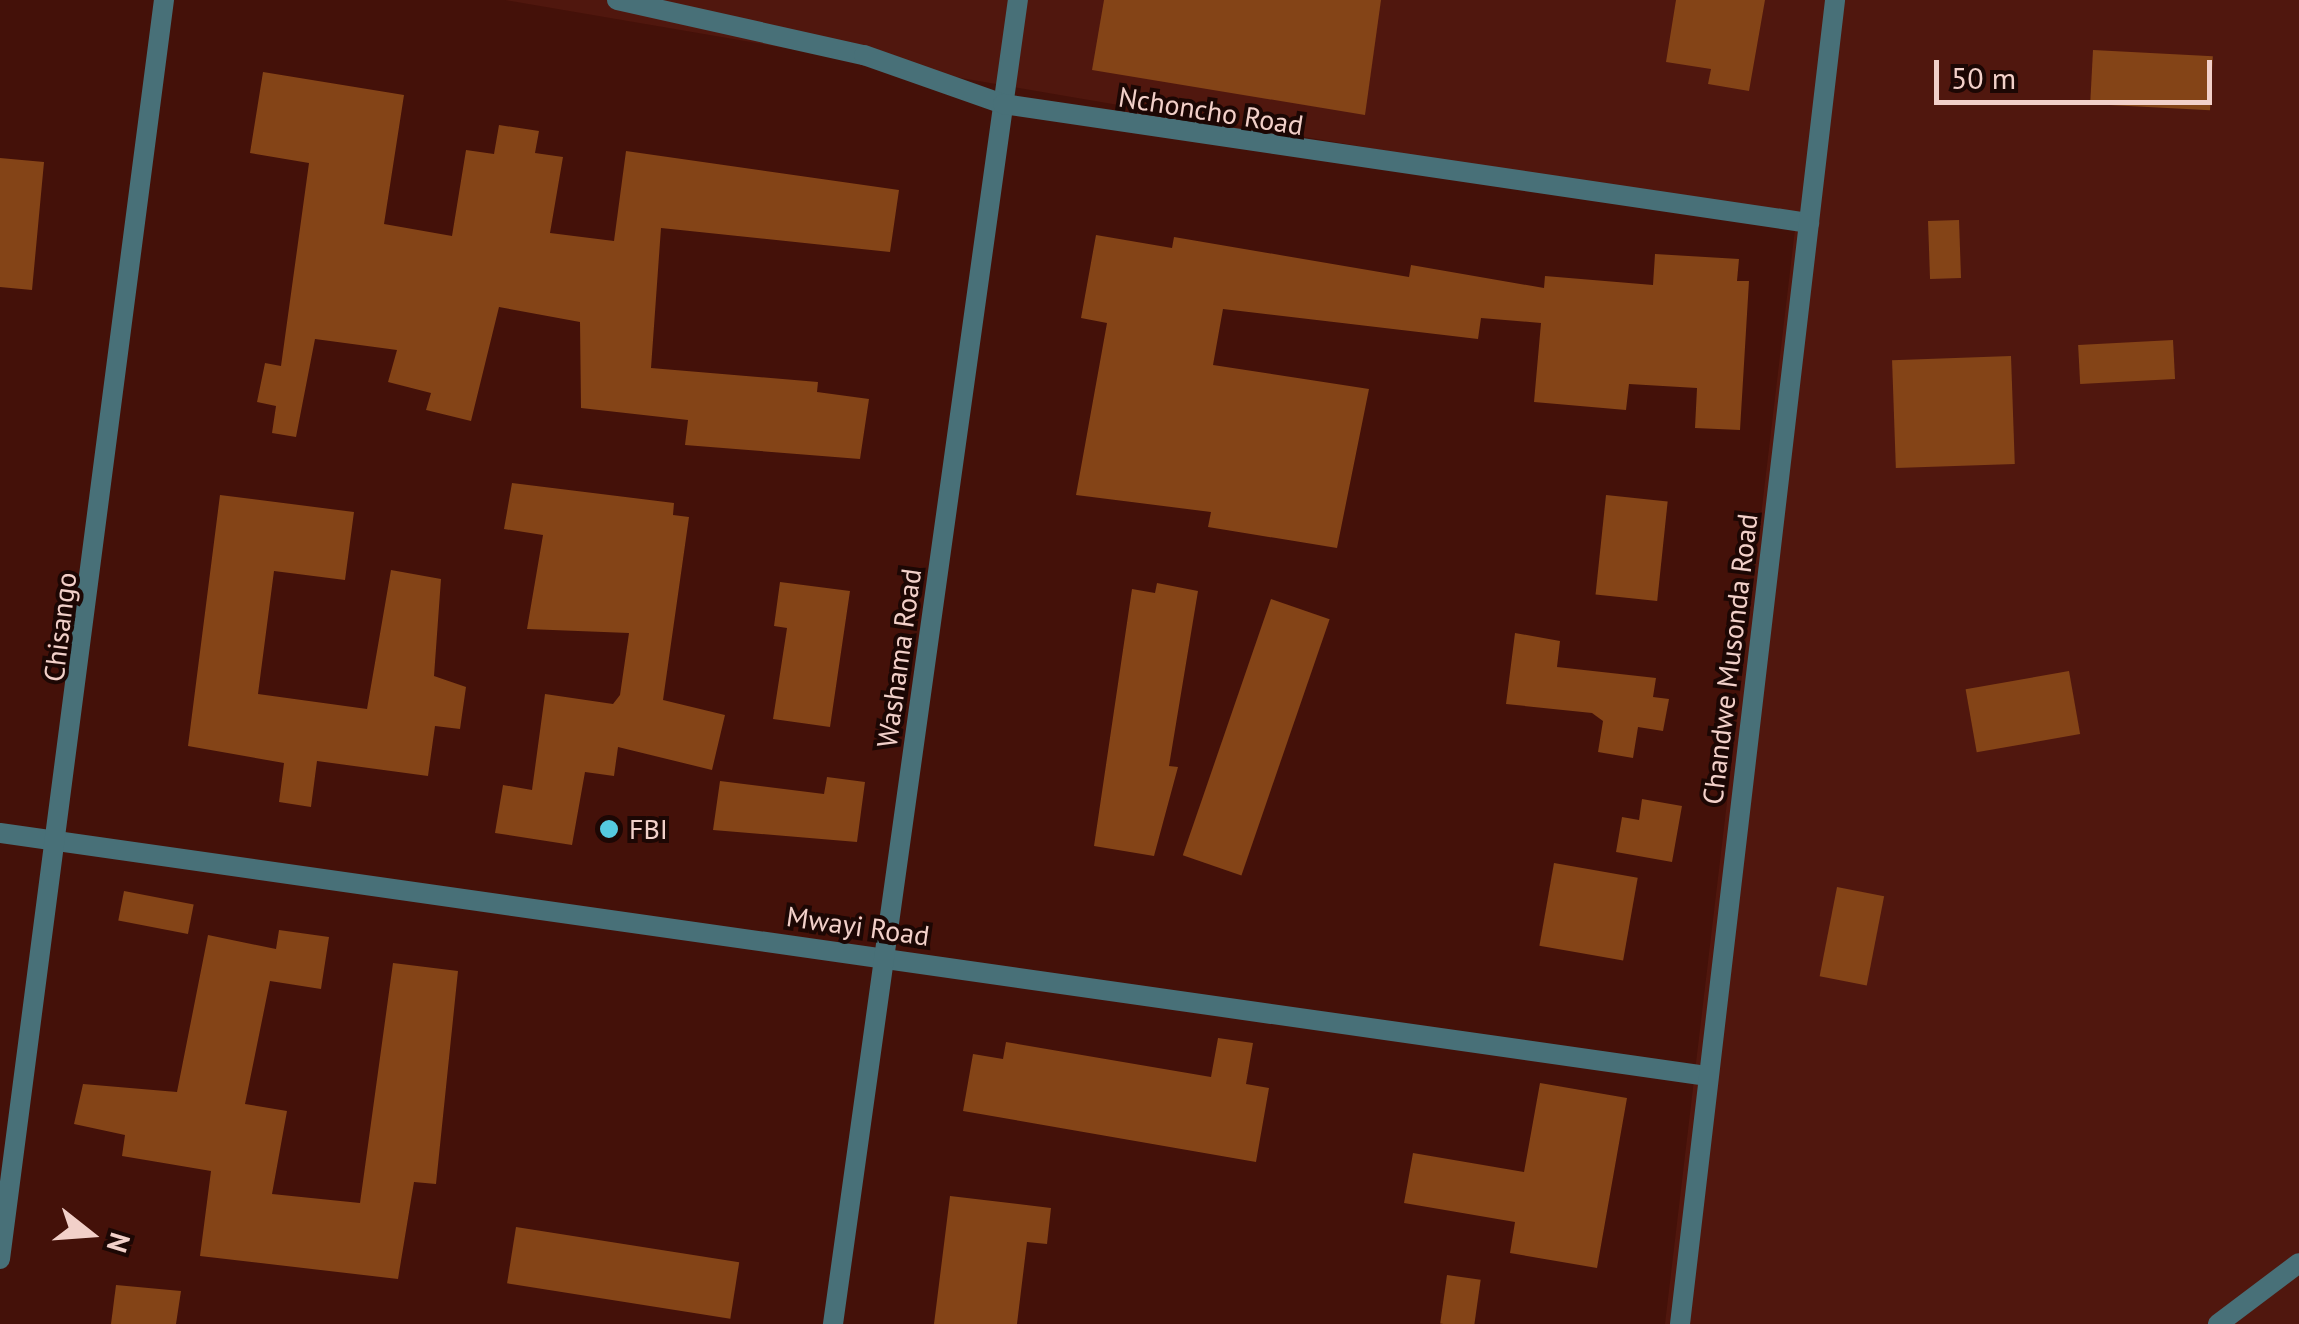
<!DOCTYPE html>
<html>
<head>
<meta charset="utf-8">
<style>
  body { margin:0 }
  #map { position:relative; width:2299px; height:1324px; overflow:hidden; background:#441109; font-family:"PT Sans",sans-serif }
  div>[style] { position:absolute }
  .built>* { inset:0; background:#50170e }
  .building>* { inset:0; background:#844417; transform-origin:0 0 }
  .minor>* { height:20px; margin:-10px; padding:0 10px; transform-origin:10px; border-radius:10px; background:#487078 }
  .tertiary>* { height:20px; margin:-10px; padding:0 10px; transform-origin:10px; border-radius:10px; background:#487078 }
  .dots>* { width:28px; height:28px; translate:-50% -50%; box-sizing:border-box; border:5px solid #1c0704; border-radius:50% }
  span { translate:-50% -50%; white-space:nowrap; text-align:center; line-height:1.15; -webkit-text-stroke:8px #1c0704; paint-order:stroke }
  .street-label { font-size:28px; color:#f2d0c9 }
  .poi-label { font-size:28px; color:#f2d0c9 }
  .left { translate:0 -50%; text-align:left }
  .north { position:absolute; left:40px; top:1184px; width:100px; height:100px; -webkit-text-stroke:8px #1c0704; paint-order:stroke; rotate:107deg; font-size:28px; font-weight:700; line-height:40px; text-align:center; color:#f2d0c9 }
  .north::after { content:''; display:block; margin:auto; width:35px; height:45px; background:#f2d0c9; clip-path:polygon(50% 0,100% 100%,50% 72%,0 100%) }
  .scale { position:absolute; left:1934px; top:60px; width:278px; height:45px; box-sizing:border-box; border:5px solid #f2d0c9; border-top:0; padding-left:12px; font-size:30px; line-height:35px; white-space:nowrap; color:#f2d0c9; -webkit-text-stroke:8px #1c0704; paint-order:stroke }
</style>
</head>
<body>
<div id="map">
  <div class="built">
    <div style="clip-path:polygon(505px 0,2299px 0,2299px 1324px,1665px 1324px,1796px 221px)"></div>
  </div>
  <div class="building">
    <div style="clip-path:polygon(1104px 0,1381px 0,1365px 115px,1092px 70px)"></div>
    <div style="clip-path:polygon(1676px 0,1765px 0,1749px 91px,1708px 84px,1711px 69px,1666px 62px)"></div>
    <div style="left:2093px;top:50px;width:120px;height:54px;rotate:3deg"></div>
    <div style="clip-path:polygon(263px 72px,404px 95px,384px 224px,452px 236px,466px 150px,494px 154px,499px 125px,539px 131px,535px 153px,563px 157px,550px 233px,614px 241px,626px 151px,899px 190px,890px 252px,661px 228px,651px 368px,818px 382px,817px 392px,869px 399px,860px 459px,685px 445px,688px 420px,581px 408px,580px 322px,499px 307px,471px 421px,426px 410px,431px 393px,388px 382px,397px 350px,315px 339px,296px 437px,272px 433px,276px 406px,257px 402px,265px 363px,281px 366px,309px 163px,250px 153px)"></div>
    <div style="clip-path:polygon(0 158px,44px 162px,32px 290px,0 287px)"></div>
    <div style="left:1959px;top:220px;width:58px;height:31px;rotate:88deg"></div>
    <div style="clip-path:polygon(1096px 235px,1172px 248px,1174px 237px,1409px 277px,1411px 265px,1544px 288px,1545px 276px,1653px 285px,1655px 254px,1739px 259px,1737px 281px,1749px 281px,1740px 430px,1695px 428px,1697px 388px,1629px 384px,1626px 410px,1534px 402px,1541px 323px,1481px 318px,1478px 339px,1223px 309px,1213px 365px,1369px 389px,1337px 548px,1208px 527px,1211px 512px,1076px 495px,1107px 323px,1081px 318px)"></div>
    <div style="left:2173px;top:340px;width:39px;height:95px;rotate:87deg"></div>
    <div style="left:2011px;top:356px;width:108px;height:119px;rotate:88deg"></div>
    <div style="clip-path:polygon(512px 483px,674px 503px,673px 515px,689px 517px,663px 700px,725px 715px,712px 770px,618px 747px,614px 776px,585px 772px,572px 845px,495px 833px,503px 785px,532px 790px,545px 694px,613px 704px,620px 695px,629px 633px,527px 629px,543px 535px,504px 529px)"></div>
    <div style="clip-path:polygon(220px 495px,354px 512px,345px 580px,274px 571px,258px 694px,367px 709px,391px 570px,441px 579px,434px 676px,466px 687px,460px 729px,435px 726px,428px 776px,317px 761px,311px 807px,279px 802px,284px 763px,188px 746px)"></div>
    <div style="left:1606px;top:495px;width:62px;height:100px;rotate:6deg"></div>
    <div style="clip-path:polygon(780px 582px,850px 591px,830px 727px,773px 719px,787px 628px,774px 626px)"></div>
    <div style="clip-path:polygon(1157px 583px,1198px 591px,1169px 766px,1178px 767px,1154px 856px,1094px 846px,1132px 589px,1155px 593px)"></div>
    <div style="left:1271px;top:599px;width:62px;height:271px;rotate:19deg"></div>
    <div style="clip-path:polygon(1515px 633px,1560px 641px,1557px 667px,1656px 678px,1653px 697px,1669px 699px,1663px 731px,1638px 727px,1633px 758px,1598px 752px,1603px 721px,1592px 713px,1506px 704px)"></div>
    <div style="left:2069px;top:671px;width:64px;height:105px;rotate:80deg"></div>
    <div style="clip-path:polygon(827px 777px,865px 782px,857px 842px,713px 830px,720px 781px,824px 794px)"></div>
    <div style="clip-path:polygon(1642px 799px,1682px 806px,1672px 862px,1616px 852px,1622px 817px,1639px 820px)"></div>
    <div style="left:1554px;top:863px;width:85px;height:84px;rotate:10deg"></div>
    <div style="left:1837px;top:887px;width:48px;height:91px;rotate:11deg"></div>
    <div style="left:124px;top:891px;width:71px;height:30px;rotate:11deg"></div>
    <div style="clip-path:polygon(279px 930px,329px 937px,321px 989px,270px 981px,245px 1104px,287px 1111px,272px 1194px,360px 1203px,393px 963px,458px 971px,436px 1184px,414px 1182px,398px 1279px,200px 1256px,211px 1171px,122px 1156px,125px 1135px,74px 1124px,83px 1084px,177px 1092px,208px 935px,276px 949px)"></div>
    <div style="clip-path:polygon(1218px 1038px,1253px 1043px,1246px 1084px,1269px 1088px,1256px 1162px,963px 1111px,973px 1054px,1003px 1059px,1006px 1042px,1211px 1077px)"></div>
    <div style="clip-path:polygon(1540px 1083px,1627px 1098px,1597px 1268px,1510px 1253px,1515px 1222px,1404px 1203px,1413px 1153px,1524px 1172px)"></div>
    <div style="clip-path:polygon(950px 1196px,1051px 1208px,1047px 1244px,1027px 1242px,1017px 1324px,934px 1324px)"></div>
    <div style="left:516px;top:1227px;width:226px;height:57px;rotate:9deg"></div>
    <div style="left:1447px;top:1275px;width:34px;height:49px;rotate:8deg"></div>
    <div style="clip-path:polygon(116px 1285px,181px 1291px,176px 1324px,111px 1324px)"></div>
  </div>
  <div class="minor">
    <div style="left:0;top:833px;width:1725px;rotate:8.1deg"></div>
    <div style="left:0;top:1259px;width:1270px;rotate:-82.58deg"></div>
    <div style="left:833px;top:1324px;width:1337px;rotate:-82.05deg"></div>
    <div style="left:2218px;top:1324px;width:101px;rotate:-37deg"></div>
  </div>
  <div class="tertiary">
    <div style="left:617px;top:0;width:253px;rotate:12.6deg"></div>
    <div style="left:864px;top:55px;width:147px;rotate:19.4deg"></div>
    <div style="left:1003px;top:104px;width:815px;rotate:8.4deg"></div>
    <div style="left:1680px;top:1324px;width:1333px;rotate:-83.32deg"></div>
  </div>
  <div class="dots">
    <div style="left:609px;top:829px;background:#55cadf"></div>
  </div>
  <div class="street-label">
    <span style="left:1211px;top:111px;rotate:9deg">Nchoncho Road</span>
    <span style="left:60px;top:627px;rotate:-83deg">Chisango</span>
    <span style="left:899px;top:658px;rotate:-82deg">Washama Road</span>
    <span style="left:1730px;top:659px;rotate:-83deg">Chandwe Musonda Road</span>
    <span style="left:858px;top:926px;rotate:8deg">Mwayi Road</span>
  </div>
  <div class="poi-label">
    <span class="left" style="left:629px;top:829px">FBI</span>
  </div>
  <div class="north">N</div>
  <div class="scale">50 m</div>
</div>
</body>
</html>
